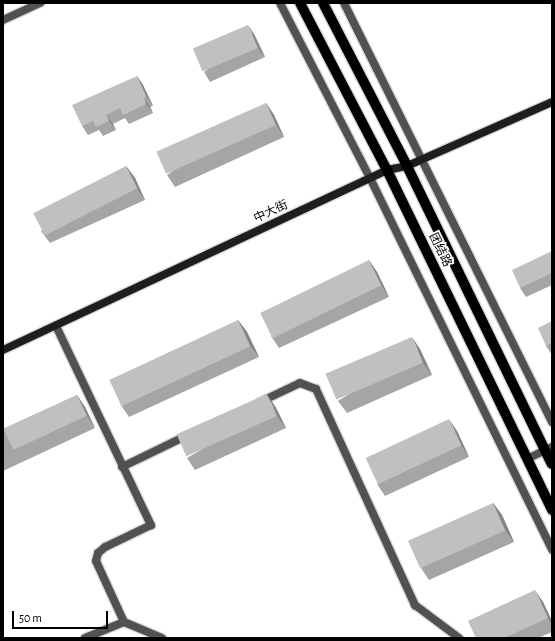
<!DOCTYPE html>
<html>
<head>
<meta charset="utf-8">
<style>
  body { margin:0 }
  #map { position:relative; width:555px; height:641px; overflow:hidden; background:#fff; font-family:"Alegreya Sans","Noto Sans SC",sans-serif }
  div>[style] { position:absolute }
  .roads { filter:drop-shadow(1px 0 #dbdbdb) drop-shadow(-1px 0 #dbdbdb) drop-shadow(0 1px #dbdbdb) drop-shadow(0 -1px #dbdbdb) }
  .street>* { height:8px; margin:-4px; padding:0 4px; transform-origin:4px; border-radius:4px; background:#515151 }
  .secondary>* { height:8px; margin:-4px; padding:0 4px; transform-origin:4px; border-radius:4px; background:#1e1e1e }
  .primary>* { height:10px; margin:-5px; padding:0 5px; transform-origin:5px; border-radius:5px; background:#000 }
  .wall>* { inset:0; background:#a5a5a5 }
  .shaded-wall>* { inset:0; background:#868686 }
  .building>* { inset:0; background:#c0c0c0; transform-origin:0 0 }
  span { translate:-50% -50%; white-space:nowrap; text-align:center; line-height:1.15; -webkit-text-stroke:3.5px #fff; paint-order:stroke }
  .street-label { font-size:12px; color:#000 }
  .frame { position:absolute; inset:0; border:4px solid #000; pointer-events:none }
  .scale { position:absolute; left:12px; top:611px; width:96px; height:18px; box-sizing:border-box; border:2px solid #000; border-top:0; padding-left:5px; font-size:12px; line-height:14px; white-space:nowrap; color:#000; -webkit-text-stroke:3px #fff; paint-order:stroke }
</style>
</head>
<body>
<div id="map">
  <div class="roads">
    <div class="street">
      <div style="left:280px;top:3px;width:197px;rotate:62.8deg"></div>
      <div style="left:370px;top:178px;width:414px;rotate:63.9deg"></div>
      <div style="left:344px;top:3px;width:468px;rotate:63.6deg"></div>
      <div style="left:3px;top:20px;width:41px;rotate:-24.7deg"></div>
      <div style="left:56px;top:326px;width:221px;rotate:64.5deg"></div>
      <div style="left:151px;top:525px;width:51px;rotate:154.4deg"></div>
      <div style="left:105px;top:547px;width:9px;rotate:139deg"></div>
      <div style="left:98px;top:553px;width:8px;rotate:104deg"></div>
      <div style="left:96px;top:561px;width:67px;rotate:65.3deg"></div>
      <div style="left:124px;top:622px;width:41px;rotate:22.8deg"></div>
      <div style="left:260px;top:402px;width:44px;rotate:-25.4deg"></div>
      <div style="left:300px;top:383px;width:17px;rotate:21deg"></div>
      <div style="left:316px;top:389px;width:238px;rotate:65.4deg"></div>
      <div style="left:415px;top:605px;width:55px;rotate:36.9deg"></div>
      <div style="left:527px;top:459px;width:28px;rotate:-26deg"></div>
      <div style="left:122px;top:467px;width:73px;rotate:-25.9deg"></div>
      <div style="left:85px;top:638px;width:42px;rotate:-22.3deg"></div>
    </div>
    <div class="secondary">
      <div style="left:3px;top:350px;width:424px;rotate:-25.1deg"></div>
      <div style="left:387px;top:170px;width:20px;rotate:-11deg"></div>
      <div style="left:407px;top:166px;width:158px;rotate:-23.8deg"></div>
    </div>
    <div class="primary">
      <div style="left:300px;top:3px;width:188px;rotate:62.5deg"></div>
      <div style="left:387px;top:170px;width:378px;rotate:64.1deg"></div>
      <div style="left:323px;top:3px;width:183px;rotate:62.7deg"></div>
      <div style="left:407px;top:166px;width:331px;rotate:64.1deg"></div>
    </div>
  </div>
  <div class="wall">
    <div style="clip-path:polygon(254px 34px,265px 57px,210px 82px,204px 72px)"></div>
    <div style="clip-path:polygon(137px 76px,143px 85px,153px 106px,150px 107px,153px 113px,129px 124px,125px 118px,113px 124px,116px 130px,103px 136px,99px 130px,88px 135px,82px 126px)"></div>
    <div style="clip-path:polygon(266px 103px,274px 115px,284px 137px,175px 187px,167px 175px)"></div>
    <div style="clip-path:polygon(126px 166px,135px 178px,145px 200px,50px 243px,41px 231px)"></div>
    <div style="clip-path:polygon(552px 251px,552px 285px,526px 297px,520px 288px)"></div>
    <div style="clip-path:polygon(369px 260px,377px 272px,389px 297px,279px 348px,271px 336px)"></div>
    <div style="clip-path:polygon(238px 320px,247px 332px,259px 357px,129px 417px,121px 405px)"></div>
    <div style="clip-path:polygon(552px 321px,552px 355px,546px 346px)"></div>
    <div style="clip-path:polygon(420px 349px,432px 375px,347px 413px,338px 401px)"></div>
    <div style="clip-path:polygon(77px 395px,85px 407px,95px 428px,3px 471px,3px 429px)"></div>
    <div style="clip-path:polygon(275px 406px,286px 428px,195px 470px,187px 458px)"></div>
    <div style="clip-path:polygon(457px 431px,469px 457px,385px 496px,377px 484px)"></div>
    <div style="clip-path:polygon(493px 503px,502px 515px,514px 542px,429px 580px,421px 568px)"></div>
    <div style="clip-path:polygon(543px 602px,552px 621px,552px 632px,538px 638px,476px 638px)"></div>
  </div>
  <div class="shaded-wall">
    <div style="clip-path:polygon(248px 25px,254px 34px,265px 57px,258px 48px)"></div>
    <div style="clip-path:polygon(137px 76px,143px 85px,153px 106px,146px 96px)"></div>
    <div style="clip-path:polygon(144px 98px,150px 107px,153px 113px,146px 104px)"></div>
    <div style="clip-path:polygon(266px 103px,274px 115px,284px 137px,276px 125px)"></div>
    <div style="clip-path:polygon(106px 115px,113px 124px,116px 130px,109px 121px)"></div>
    <div style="clip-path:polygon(126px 166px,135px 178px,145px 200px,137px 188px)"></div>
    <div style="clip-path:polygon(369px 260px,377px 272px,389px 297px,381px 285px)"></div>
    <div style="clip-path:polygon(238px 320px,247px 332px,259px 357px,250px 346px)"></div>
    <div style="clip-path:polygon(412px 337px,420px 349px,432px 375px,423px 363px)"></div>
    <div style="clip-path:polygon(267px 394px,275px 406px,286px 428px,277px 416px)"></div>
    <div style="clip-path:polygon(77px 395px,85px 407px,95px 428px,87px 416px)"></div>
    <div style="clip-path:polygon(449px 419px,457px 431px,469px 457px,461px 445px)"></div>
    <div style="clip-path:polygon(493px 503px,502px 515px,514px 542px,505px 530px)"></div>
    <div style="clip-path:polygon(535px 590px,543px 602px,552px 621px,552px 624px,548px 618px)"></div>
  </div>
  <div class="building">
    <div style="left:248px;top:25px;width:25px;height:60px;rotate:67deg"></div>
    <div style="clip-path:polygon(137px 76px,146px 96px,144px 98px,146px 104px,123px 115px,120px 108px,106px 115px,109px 121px,96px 127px,93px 121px,82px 126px,72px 105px)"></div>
    <div style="left:266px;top:103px;width:24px;height:120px;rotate:66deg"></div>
    <div style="left:126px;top:166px;width:25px;height:104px;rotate:63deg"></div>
    <div style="clip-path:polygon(552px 251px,552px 273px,520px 288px,512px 270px)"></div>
    <div style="left:369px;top:260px;width:28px;height:121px;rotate:64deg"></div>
    <div style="left:238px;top:320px;width:29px;height:142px;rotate:65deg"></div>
    <div style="clip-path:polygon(552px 321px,552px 343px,546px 346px,538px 328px)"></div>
    <div style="left:412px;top:337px;width:28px;height:94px;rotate:67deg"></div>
    <div style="left:267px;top:394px;width:24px;height:99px;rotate:66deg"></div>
    <div style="left:77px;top:395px;width:23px;height:81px;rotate:65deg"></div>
    <div style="left:449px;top:419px;width:29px;height:92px;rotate:65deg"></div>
    <div style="left:493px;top:503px;width:30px;height:93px;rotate:66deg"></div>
    <div style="clip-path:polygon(535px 590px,548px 618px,504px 638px,476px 638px,468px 621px)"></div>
  </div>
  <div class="street-label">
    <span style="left:271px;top:212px;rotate:-25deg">中大街</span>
    <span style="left:440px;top:250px;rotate:64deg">团结路</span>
  </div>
  <div class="frame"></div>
  <div class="scale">50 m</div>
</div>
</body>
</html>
